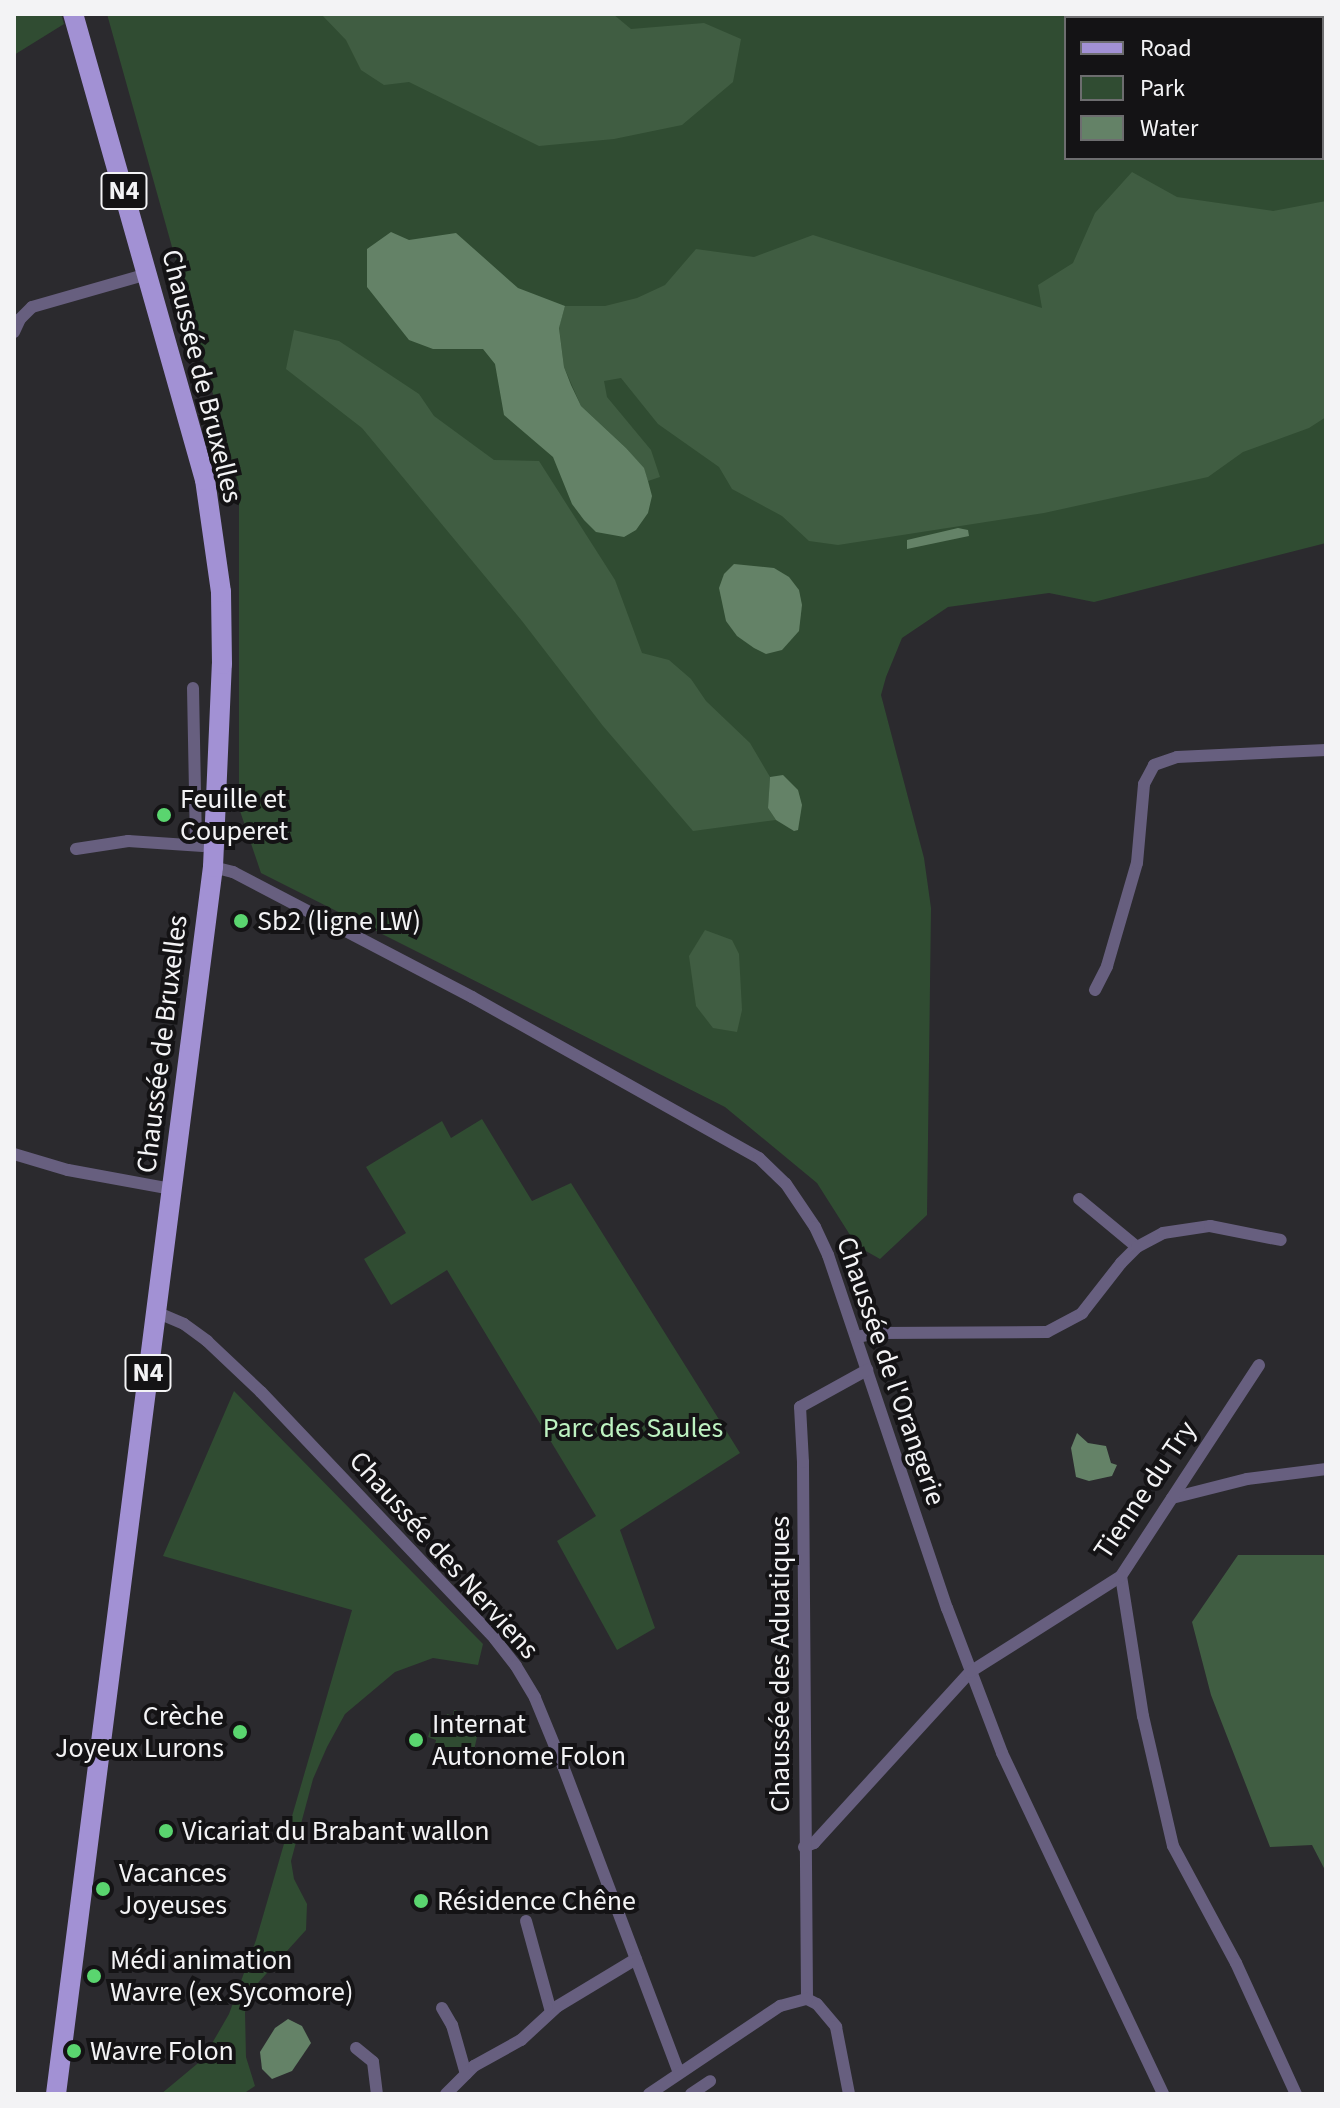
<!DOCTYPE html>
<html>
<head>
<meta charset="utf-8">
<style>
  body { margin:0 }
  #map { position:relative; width:1340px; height:2108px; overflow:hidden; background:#2b2a2e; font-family:"Source Sans 3",sans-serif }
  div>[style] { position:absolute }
  .green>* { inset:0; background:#304c32 }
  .forest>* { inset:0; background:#405d42 }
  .water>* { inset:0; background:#648267 }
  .street>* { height:12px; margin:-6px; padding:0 6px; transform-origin:6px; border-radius:6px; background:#675f7f }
  .primary>* { height:20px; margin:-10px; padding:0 10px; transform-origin:10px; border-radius:10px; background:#a291d4 }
  .dots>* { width:22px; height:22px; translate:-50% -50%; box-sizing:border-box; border:4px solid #141315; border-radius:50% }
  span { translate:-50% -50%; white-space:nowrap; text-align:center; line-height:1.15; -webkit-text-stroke:8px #141315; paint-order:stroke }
  .shield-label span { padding:2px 6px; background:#141315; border:2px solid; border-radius:6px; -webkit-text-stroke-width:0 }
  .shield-label { font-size:26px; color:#f3f3f5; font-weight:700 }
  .street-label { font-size:28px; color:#f3f3f5 }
  .poi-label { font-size:28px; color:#f3f3f5 }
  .left { translate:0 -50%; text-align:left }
  .right { translate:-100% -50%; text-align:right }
  .park-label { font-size:28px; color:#bdf2c1 }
  .frame { position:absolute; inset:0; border:16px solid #f3f3f5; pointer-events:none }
  .legend { position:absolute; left:1064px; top:16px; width:260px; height:144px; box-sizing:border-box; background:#141315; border:2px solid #6d6d6f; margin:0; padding:10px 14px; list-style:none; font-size:24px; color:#f3f3f5 }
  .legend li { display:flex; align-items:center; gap:16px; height:40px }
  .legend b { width:40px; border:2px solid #6d6d6f }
</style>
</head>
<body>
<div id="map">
  <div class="green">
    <div style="clip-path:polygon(14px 14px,61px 14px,64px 24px,14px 55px)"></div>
    <div style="clip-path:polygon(evenodd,107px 14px,1326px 14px,1326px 543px,1094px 602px,1049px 593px,948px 607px,902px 638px,886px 677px,881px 695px,924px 858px,931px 908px,927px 1215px,880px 1259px,857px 1246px,817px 1183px,725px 1107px,261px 873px,239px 808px,239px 487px,107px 14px,1066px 18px,1322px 18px,1322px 158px,1066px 158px,1066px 18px)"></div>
    <div style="clip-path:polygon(482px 1119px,532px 1201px,571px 1183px,740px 1453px,620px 1530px,655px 1628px,617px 1650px,557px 1541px,596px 1516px,447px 1270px,391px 1305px,364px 1259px,406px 1233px,366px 1167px,442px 1121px,451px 1138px)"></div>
    <div style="clip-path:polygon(234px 1391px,483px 1644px,478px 1665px,433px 1658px,395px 1672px,345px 1714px,327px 1747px,313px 1779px,291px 1861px,294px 1879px,307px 1904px,306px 1930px,257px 1984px,245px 2012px,246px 2057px,255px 2086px,243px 2094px,161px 2094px,203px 2059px,229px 2014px,256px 1940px,352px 1610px,163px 1556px)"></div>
    <div style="clip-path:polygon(454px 1710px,461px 1712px,460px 1718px,468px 1725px,467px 1730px,477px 1737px,474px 1750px,467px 1748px,454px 1759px,437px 1755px,439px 1746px,435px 1744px,436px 1740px,428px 1737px,432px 1724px,446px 1719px,447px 1714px,453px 1716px)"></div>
  </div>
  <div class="forest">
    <div style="clip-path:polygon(321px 14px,613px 14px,631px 29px,704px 23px,741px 39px,733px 82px,682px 125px,614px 139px,539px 146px,409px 82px,384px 85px,361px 70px,346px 40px)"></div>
    <div style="clip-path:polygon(1132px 172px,1177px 197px,1273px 211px,1326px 201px,1326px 417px,1309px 428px,1243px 452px,1208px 477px,1044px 513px,838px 545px,809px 541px,782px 516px,732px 489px,719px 467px,658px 424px,621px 378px,604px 381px,607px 397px,651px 450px,660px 477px,648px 481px,643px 468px,626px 448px,581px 406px,564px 367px,559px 327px,565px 306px,605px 306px,637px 298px,665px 285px,696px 249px,754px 257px,813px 235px,1042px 308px,1038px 285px,1073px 263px,1095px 213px)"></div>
    <div style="clip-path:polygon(294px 330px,339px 341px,419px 394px,434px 416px,494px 460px,539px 461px,615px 580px,642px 653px,669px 660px,691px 679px,706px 701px,750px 743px,770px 777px,768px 808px,776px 820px,693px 831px,603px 726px,522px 621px,362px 428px,286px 369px)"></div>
    <div style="clip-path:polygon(705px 930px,732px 940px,739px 954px,742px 1010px,737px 1032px,713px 1028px,696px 1006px,689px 956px)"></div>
    <div style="clip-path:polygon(1238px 1555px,1326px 1555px,1326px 1872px,1312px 1845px,1270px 1847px,1211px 1695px,1192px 1622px)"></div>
  </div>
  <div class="water">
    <div style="clip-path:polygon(391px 232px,409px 240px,456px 233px,518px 288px,565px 306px,559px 328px,564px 367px,571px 385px,581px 406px,626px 448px,644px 468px,648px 481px,652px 496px,648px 513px,636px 530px,624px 537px,596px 532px,584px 520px,572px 504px,553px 457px,504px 415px,495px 364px,483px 349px,433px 349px,409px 340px,367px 287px,367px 249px)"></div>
    <div style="clip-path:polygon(958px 528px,968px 530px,969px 536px,907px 549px,907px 540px)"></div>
    <div style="clip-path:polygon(734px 564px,774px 568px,789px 577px,799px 590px,802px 605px,799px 631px,782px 650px,766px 654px,754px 648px,737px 636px,726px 621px,719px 588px,724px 574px)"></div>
    <div style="clip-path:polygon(783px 775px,798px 790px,802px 805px,798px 830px,794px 831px,776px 820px,768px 808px,770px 777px)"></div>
    <div style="clip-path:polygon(1077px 1433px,1088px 1443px,1106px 1446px,1111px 1463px,1117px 1465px,1112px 1476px,1089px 1481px,1076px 1477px,1071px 1448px)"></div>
    <div style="clip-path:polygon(288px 2019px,302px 2026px,311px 2043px,292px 2071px,272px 2079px,262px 2069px,260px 2052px,275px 2028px)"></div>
  </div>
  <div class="street">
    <div style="left:14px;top:332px;width:14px;rotate:-65deg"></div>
    <div style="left:20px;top:319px;width:17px;rotate:-45deg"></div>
    <div style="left:32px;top:307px;width:121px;rotate:-15.9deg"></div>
    <div style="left:193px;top:688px;width:157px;rotate:88.9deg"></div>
    <div style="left:76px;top:849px;width:53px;rotate:-8.7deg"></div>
    <div style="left:128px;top:841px;width:75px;rotate:3.8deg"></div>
    <div style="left:213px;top:867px;width:21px;rotate:14deg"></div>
    <div style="left:233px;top:872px;width:270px;rotate:27.6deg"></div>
    <div style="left:472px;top:997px;width:329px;rotate:29.3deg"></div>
    <div style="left:759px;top:1158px;width:37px;rotate:44deg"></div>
    <div style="left:786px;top:1184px;width:52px;rotate:56deg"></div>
    <div style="left:815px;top:1227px;width:31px;rotate:65deg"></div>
    <div style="left:828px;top:1255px;width:373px;rotate:71.4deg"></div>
    <div style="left:947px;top:1608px;width:155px;rotate:69.2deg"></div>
    <div style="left:1002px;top:1753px;width:377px;rotate:64.7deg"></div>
    <div style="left:1095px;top:990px;width:27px;rotate:-63deg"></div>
    <div style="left:1107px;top:966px;width:107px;rotate:-73.8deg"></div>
    <div style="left:1137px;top:863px;width:79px;rotate:-84.9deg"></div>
    <div style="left:1144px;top:784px;width:21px;rotate:-62deg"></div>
    <div style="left:1154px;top:765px;width:24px;rotate:-19deg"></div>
    <div style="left:1177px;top:757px;width:149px;rotate:-2.7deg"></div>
    <div style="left:14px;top:1154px;width:56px;rotate:16.5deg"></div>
    <div style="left:68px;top:1170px;width:106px;rotate:10.4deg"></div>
    <div style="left:1079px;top:1199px;width:75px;rotate:39.6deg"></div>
    <div style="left:156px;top:1312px;width:30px;rotate:23deg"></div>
    <div style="left:184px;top:1324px;width:29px;rotate:36deg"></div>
    <div style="left:207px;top:1341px;width:74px;rotate:43.4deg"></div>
    <div style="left:261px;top:1392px;width:340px;rotate:46.5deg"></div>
    <div style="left:495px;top:1639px;width:34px;rotate:52deg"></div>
    <div style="left:516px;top:1666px;width:37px;rotate:59deg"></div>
    <div style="left:535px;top:1698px;width:74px;rotate:67.6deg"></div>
    <div style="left:563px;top:1766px;width:328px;rotate:69.3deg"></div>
    <div style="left:856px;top:1337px;width:23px;rotate:-10deg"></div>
    <div style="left:879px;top:1333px;width:168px;rotate:-0.3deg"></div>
    <div style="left:1047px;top:1332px;width:40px;rotate:-28deg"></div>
    <div style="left:1082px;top:1313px;width:63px;rotate:-52deg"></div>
    <div style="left:1121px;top:1263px;width:23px;rotate:-45deg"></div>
    <div style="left:1137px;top:1247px;width:30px;rotate:-28deg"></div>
    <div style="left:1163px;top:1233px;width:48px;rotate:-8.5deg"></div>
    <div style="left:1210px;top:1226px;width:72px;rotate:11.2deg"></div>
    <div style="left:1172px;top:1498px;width:77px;rotate:-14.2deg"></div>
    <div style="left:1247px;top:1479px;width:80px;rotate:-7.2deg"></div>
    <div style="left:1121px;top:1576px;width:142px;rotate:81.1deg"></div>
    <div style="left:1143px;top:1716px;width:133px;rotate:77deg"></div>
    <div style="left:1173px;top:1846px;width:133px;rotate:61.7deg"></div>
    <div style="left:1236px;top:1963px;width:144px;rotate:65.4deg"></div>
    <div style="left:804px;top:1847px;width:11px;rotate:-22deg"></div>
    <div style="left:814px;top:1843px;width:231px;rotate:-47.6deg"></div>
    <div style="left:970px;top:1672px;width:179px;rotate:-32.4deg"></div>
    <div style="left:1121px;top:1576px;width:252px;rotate:-56.8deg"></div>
    <div style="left:526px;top:1921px;width:94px;rotate:74.6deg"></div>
    <div style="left:807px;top:1999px;width:537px;rotate:-90.43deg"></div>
    <div style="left:803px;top:1462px;width:55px;rotate:-93.1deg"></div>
    <div style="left:800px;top:1407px;width:77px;rotate:-28.9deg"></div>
    <div style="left:807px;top:1999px;width:11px;rotate:27deg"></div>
    <div style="left:817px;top:2004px;width:30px;rotate:50deg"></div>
    <div style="left:836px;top:2027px;width:68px;rotate:79deg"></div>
    <div style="left:442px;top:2008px;width:20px;rotate:60deg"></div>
    <div style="left:452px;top:2025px;width:51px;rotate:74.1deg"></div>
    <div style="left:356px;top:2048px;width:22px;rotate:39deg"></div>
    <div style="left:373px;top:2062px;width:32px;rotate:83deg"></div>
    <div style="left:446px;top:2094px;width:40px;rotate:-45deg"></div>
    <div style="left:474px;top:2066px;width:54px;rotate:-29deg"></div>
    <div style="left:521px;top:2040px;width:50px;rotate:-42.6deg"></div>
    <div style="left:558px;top:2006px;width:91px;rotate:-31.1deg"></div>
    <div style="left:649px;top:2094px;width:158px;rotate:-33.9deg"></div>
    <div style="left:780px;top:2006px;width:28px;rotate:-15deg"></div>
    <div style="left:691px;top:2094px;width:23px;rotate:-34deg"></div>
  </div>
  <div class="primary">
    <div style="left:56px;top:2094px;width:1237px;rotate:-82.71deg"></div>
    <div style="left:213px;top:867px;width:203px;rotate:-87.5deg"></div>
    <div style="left:222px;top:664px;width:72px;rotate:-90.8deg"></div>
    <div style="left:221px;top:592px;width:113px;rotate:-98.1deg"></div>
    <div style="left:205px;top:480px;width:484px;rotate:-105.8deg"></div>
  </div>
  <div class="dots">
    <div style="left:164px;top:815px;background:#5ad56f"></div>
    <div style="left:241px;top:921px;background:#5ad56f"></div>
    <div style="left:240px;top:1732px;background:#5ad56f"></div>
    <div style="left:416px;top:1740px;background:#5ad56f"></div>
    <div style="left:166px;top:1831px;background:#5ad56f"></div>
    <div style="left:103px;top:1889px;background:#5ad56f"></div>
    <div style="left:421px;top:1901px;background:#5ad56f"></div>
    <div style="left:94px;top:1976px;background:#5ad56f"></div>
    <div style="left:74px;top:2051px;background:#5ad56f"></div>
  </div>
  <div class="shield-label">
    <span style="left:124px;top:191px">N4</span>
    <span style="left:148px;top:1373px">N4</span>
  </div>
  <div class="street-label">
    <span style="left:202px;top:376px;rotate:76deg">Chaussée de Bruxelles</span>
    <span style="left:162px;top:1044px;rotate:-83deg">Chaussée de Bruxelles</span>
    <span style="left:891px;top:1371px;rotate:71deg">Chaussée de l'Orangerie</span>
    <span style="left:1145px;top:1490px;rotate:-56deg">Tienne du Try</span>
    <span style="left:444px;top:1555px;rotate:48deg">Chaussée des Nerviens</span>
    <span style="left:780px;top:1664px;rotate:-90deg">Chaussée des Aduatiques</span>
  </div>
  <div class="poi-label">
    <span class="left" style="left:180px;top:815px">Feuille et<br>Couperet</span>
    <span class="left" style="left:257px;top:921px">Sb2 (ligne LW)</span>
    <span class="right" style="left:224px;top:1732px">Crèche<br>Joyeux Lurons</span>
    <span class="left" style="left:432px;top:1740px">Internat<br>Autonome Folon</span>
    <span class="left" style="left:182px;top:1831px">Vicariat du Brabant wallon</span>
    <span class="left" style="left:119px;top:1889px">Vacances<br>Joyeuses</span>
    <span class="left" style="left:437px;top:1901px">Résidence Chêne</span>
    <span class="left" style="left:110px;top:1976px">Médi animation<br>Wavre (ex Sycomore)</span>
    <span class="left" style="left:90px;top:2051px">Wavre Folon</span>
  </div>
  <div class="park-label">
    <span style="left:633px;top:1428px">Parc des Saules</span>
  </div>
  <div class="frame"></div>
  <ul class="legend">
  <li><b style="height:10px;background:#a291d4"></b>Road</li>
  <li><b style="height:22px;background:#304c32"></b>Park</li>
  <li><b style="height:22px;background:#648267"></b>Water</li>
  </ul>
</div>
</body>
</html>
